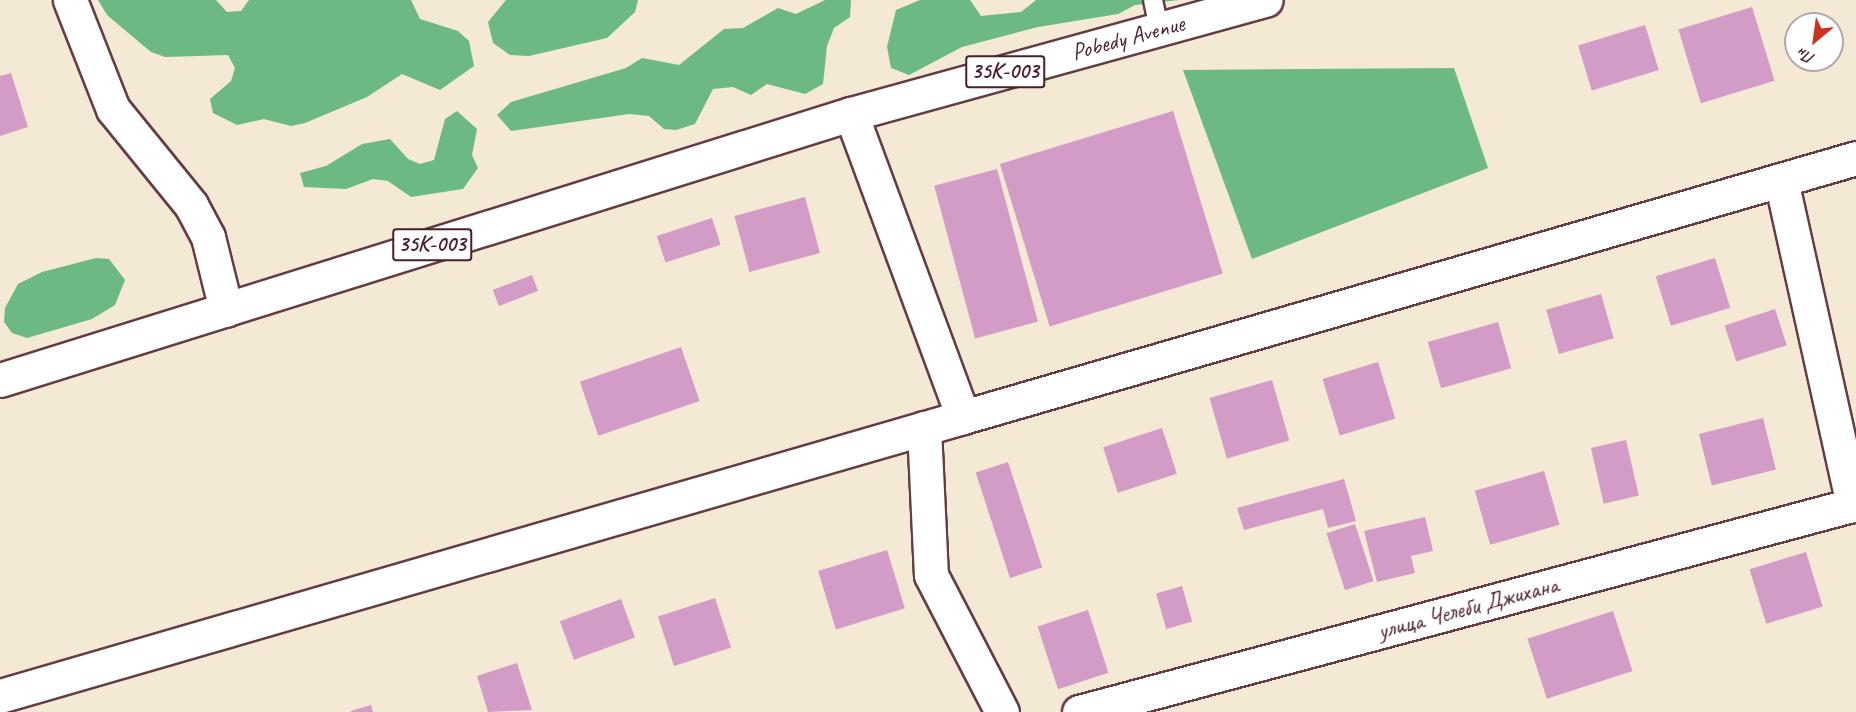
<!DOCTYPE html>
<html>
<head>
<meta charset="utf-8">
<style>
  body { margin:0 }
  #map { position:relative; width:1856px; height:712px; overflow:hidden; background:#f4e9d4; font-family:Caveat,sans-serif }
  div>[style] { position:absolute }
  .forest>* { inset:0; background:#6cb983 }
  .building>* { inset:0; background:#d29cc6; transform-origin:0 0 }
  .roads { filter:drop-shadow(2px 0 #643d44) drop-shadow(-2px 0 #643d44) drop-shadow(0 2px #643d44) drop-shadow(0 -2px #643d44) }
  .service>* { height:18px; margin:-9px; padding:0 9px; transform-origin:9px; border-radius:9px; background:#fff }
  .minor>* { height:33px; margin:-16.5px; padding:0 16.5px; transform-origin:16.5px; border-radius:16.5px; background:#fff }
  .secondary>* { height:33px; margin:-16.5px; padding:0 16.5px; transform-origin:16.5px; border-radius:16.5px; background:#fff }
  .primary>* { height:33px; margin:-16.5px; padding:0 16.5px; transform-origin:16.5px; border-radius:16.5px; background:#fff }
  span { translate:-50% -50%; white-space:nowrap; text-align:center; line-height:1.15; -webkit-text-stroke:5px #fff; paint-order:stroke }
  .shield-label span { padding:2px 4px; background:#fff; border:2px solid; border-radius:4px; -webkit-text-stroke-width:0 }
  .shield-label { font-size:22px; color:#4a1f2b; font-weight:700 }
  .street-label { font-size:24px; color:#4a1f2b }
  .north { position:absolute; left:1784px; top:12px; width:60px; height:60px; box-sizing:border-box; background:#fff; border:2px solid #b7a5aa; border-radius:50%; rotate:209deg; font-size:16px; font-weight:700; line-height:24px; text-align:center; color:#4a1f2b }
  .north::after { content:''; display:block; margin:auto; width:21px; height:27px; background:#c8321e; clip-path:polygon(50% 0,100% 100%,50% 72%,0 100%) }
</style>
</head>
<body>
<div id="map">
  <div class="forest">
    <div style="clip-path:polygon(98px 0,216px 0,227px 12px,241px 11px,249px 0,411px 0,420px 19px,458px 31px,469px 41px,474px 66px,440px 90px,402px 74px,367px 97px,305px 123px,291px 126px,264px 119px,237px 125px,213px 113px,210px 99px,231px 81px,235px 68px,228px 55px,165px 57px,151px 52px,107px 15px)"></div>
    <div style="clip-path:polygon(506px 0,638px 0,635px 12px,607px 38px,529px 56px,510px 55px,493px 43px,488px 22px)"></div>
    <div style="clip-path:polygon(825px 0,851px 0,850px 17px,834px 28px,827px 46px,823px 84px,805px 94px,767px 84px,751px 95px,733px 87px,713px 89px,695px 124px,676px 130px,664px 129px,649px 116px,629px 114px,511px 131px,497px 115px,511px 102px,626px 68px,642px 58px,679px 65px,724px 29px,743px 28px,778px 8px,796px 14px)"></div>
    <div style="clip-path:polygon(970px 0,981px 16px,1021px 12px,1036px 0,1179px 0,1135px 5px,1118px 14px,1038px 27px,962px 47px,909px 75px,891px 68px,887px 47px,896px 10px,920px 0)"></div>
    <div style="clip-path:polygon(1454px 68px,1488px 168px,1252px 259px,1183px 70px)"></div>
    <div style="clip-path:polygon(457px 111px,477px 129px,472px 155px,478px 168px,463px 189px,411px 197px,388px 181px,373px 179px,346px 189px,304px 187px,300px 173px,326px 166px,362px 144px,390px 139px,408px 159px,420px 164px,434px 160px,445px 119px)"></div>
    <div style="clip-path:polygon(96px 258px,109px 259px,125px 280px,115px 305px,92px 319px,27px 338px,12px 333px,4px 322px,5px 308px,18px 284px,42px 272px)"></div>
  </div>
  <div class="building">
    <div style="left:1752px;top:7px;width:77px;height:77px;rotate:73deg"></div>
    <div style="left:1645px;top:25px;width:47px;height:70px;rotate:73deg"></div>
    <div style="clip-path:polygon(11px 73px,28px 127px,0 136px,0 76px)"></div>
    <div style="left:1173px;top:111px;width:170px;height:181px;rotate:73deg"></div>
    <div style="left:997px;top:169px;width:158px;height:65px;rotate:75deg"></div>
    <div style="left:805px;top:197px;width:58px;height:73px;rotate:75deg"></div>
    <div style="left:712px;top:218px;width:28px;height:58px;rotate:72deg"></div>
    <div style="left:1715px;top:258px;width:52px;height:62px;rotate:73deg"></div>
    <div style="left:532px;top:275px;width:17px;height:42px;rotate:69deg"></div>
    <div style="left:1601px;top:294px;width:46px;height:57px;rotate:74deg"></div>
    <div style="left:1775px;top:309px;width:38px;height:53px;rotate:72deg"></div>
    <div style="left:1498px;top:322px;width:48px;height:73px;rotate:74deg"></div>
    <div style="left:681px;top:347px;width:57px;height:107px;rotate:71deg"></div>
    <div style="left:1378px;top:362px;width:59px;height:58px;rotate:73deg"></div>
    <div style="left:1272px;top:380px;width:63px;height:65px;rotate:74deg"></div>
    <div style="left:1763px;top:418px;width:53px;height:66px;rotate:76deg"></div>
    <div style="left:1162px;top:428px;width:48px;height:62px;rotate:72deg"></div>
    <div style="left:1626px;top:440px;width:57px;height:36px;rotate:77deg"></div>
    <div style="left:1008px;top:462px;width:111px;height:34px;rotate:72deg"></div>
    <div style="left:1544px;top:471px;width:56px;height:72px;rotate:74deg"></div>
    <div style="clip-path:polygon(1344px 479px,1356px 521px,1328px 528px,1323px 509px,1244px 530px,1237px 508px)"></div>
    <div style="clip-path:polygon(1425px 517px,1433px 551px,1411px 556px,1415px 573px,1377px 582px,1364px 531px)"></div>
    <div style="left:1355px;top:524px;width:60px;height:30px;rotate:72deg"></div>
    <div style="left:887px;top:550px;width:61px;height:72px;rotate:73deg"></div>
    <div style="left:1806px;top:552px;width:57px;height:59px;rotate:73deg"></div>
    <div style="left:1182px;top:586px;width:37px;height:27px;rotate:74deg"></div>
    <div style="left:715px;top:598px;width:52px;height:60px;rotate:72deg"></div>
    <div style="left:621px;top:599px;width:41px;height:65px;rotate:70deg"></div>
    <div style="left:1088px;top:610px;width:66px;height:53px;rotate:72deg"></div>
    <div style="left:1613px;top:611px;width:63px;height:90px;rotate:72deg"></div>
    <div style="clip-path:polygon(517px 663px,532px 710px,488px 712px,477px 676px)"></div>
    <div style="clip-path:polygon(371px 705px,373px 712px,351px 712px,351px 711px)"></div>
  </div>
  <div class="roads">
    <div class="service">
      <div style="left:1153px;top:0;width:30px;rotate:78deg"></div>
    </div>
    <div class="minor">
      <div style="left:851px;top:114px;width:323px;rotate:69.7deg"></div>
      <div style="left:963px;top:417px;width:930px;rotate:-16.17deg"></div>
      <div style="left:1781px;top:180px;width:333px;rotate:77.5deg"></div>
      <div style="left:924px;top:428px;width:147px;rotate:87.3deg"></div>
      <div style="left:931px;top:575px;width:154px;rotate:62.6deg"></div>
      <div style="left:0;top:696px;width:1003px;rotate:-16.16deg"></div>
      <div style="left:1079px;top:712px;width:804px;rotate:-14.99deg"></div>
    </div>
    <div class="secondary">
      <div style="left:70px;top:0;width:117px;rotate:68.5deg"></div>
      <div style="left:113px;top:109px;width:124px;rotate:50.9deg"></div>
      <div style="left:191px;top:205px;width:36px;rotate:62deg"></div>
      <div style="left:208px;top:237px;width:75px;rotate:76.1deg"></div>
    </div>
    <div class="primary">
      <div style="left:0;top:380px;width:892px;rotate:-17.36deg"></div>
      <div style="left:851px;top:114px;width:430px;rotate:-15.4deg"></div>
    </div>
  </div>
  <div class="shield-label">
    <span style="left:1005px;top:72px">35К-003</span>
    <span style="left:432px;top:245px">35К-003</span>
  </div>
  <div class="street-label">
    <span style="left:1128px;top:38px;rotate:-15deg">Pobedy Avenue</span>
    <span style="left:1468px;top:608px;rotate:-15deg">улица Челеби Джихана</span>
  </div>
  <div class="north">Пн</div>
</div>
</body>
</html>
